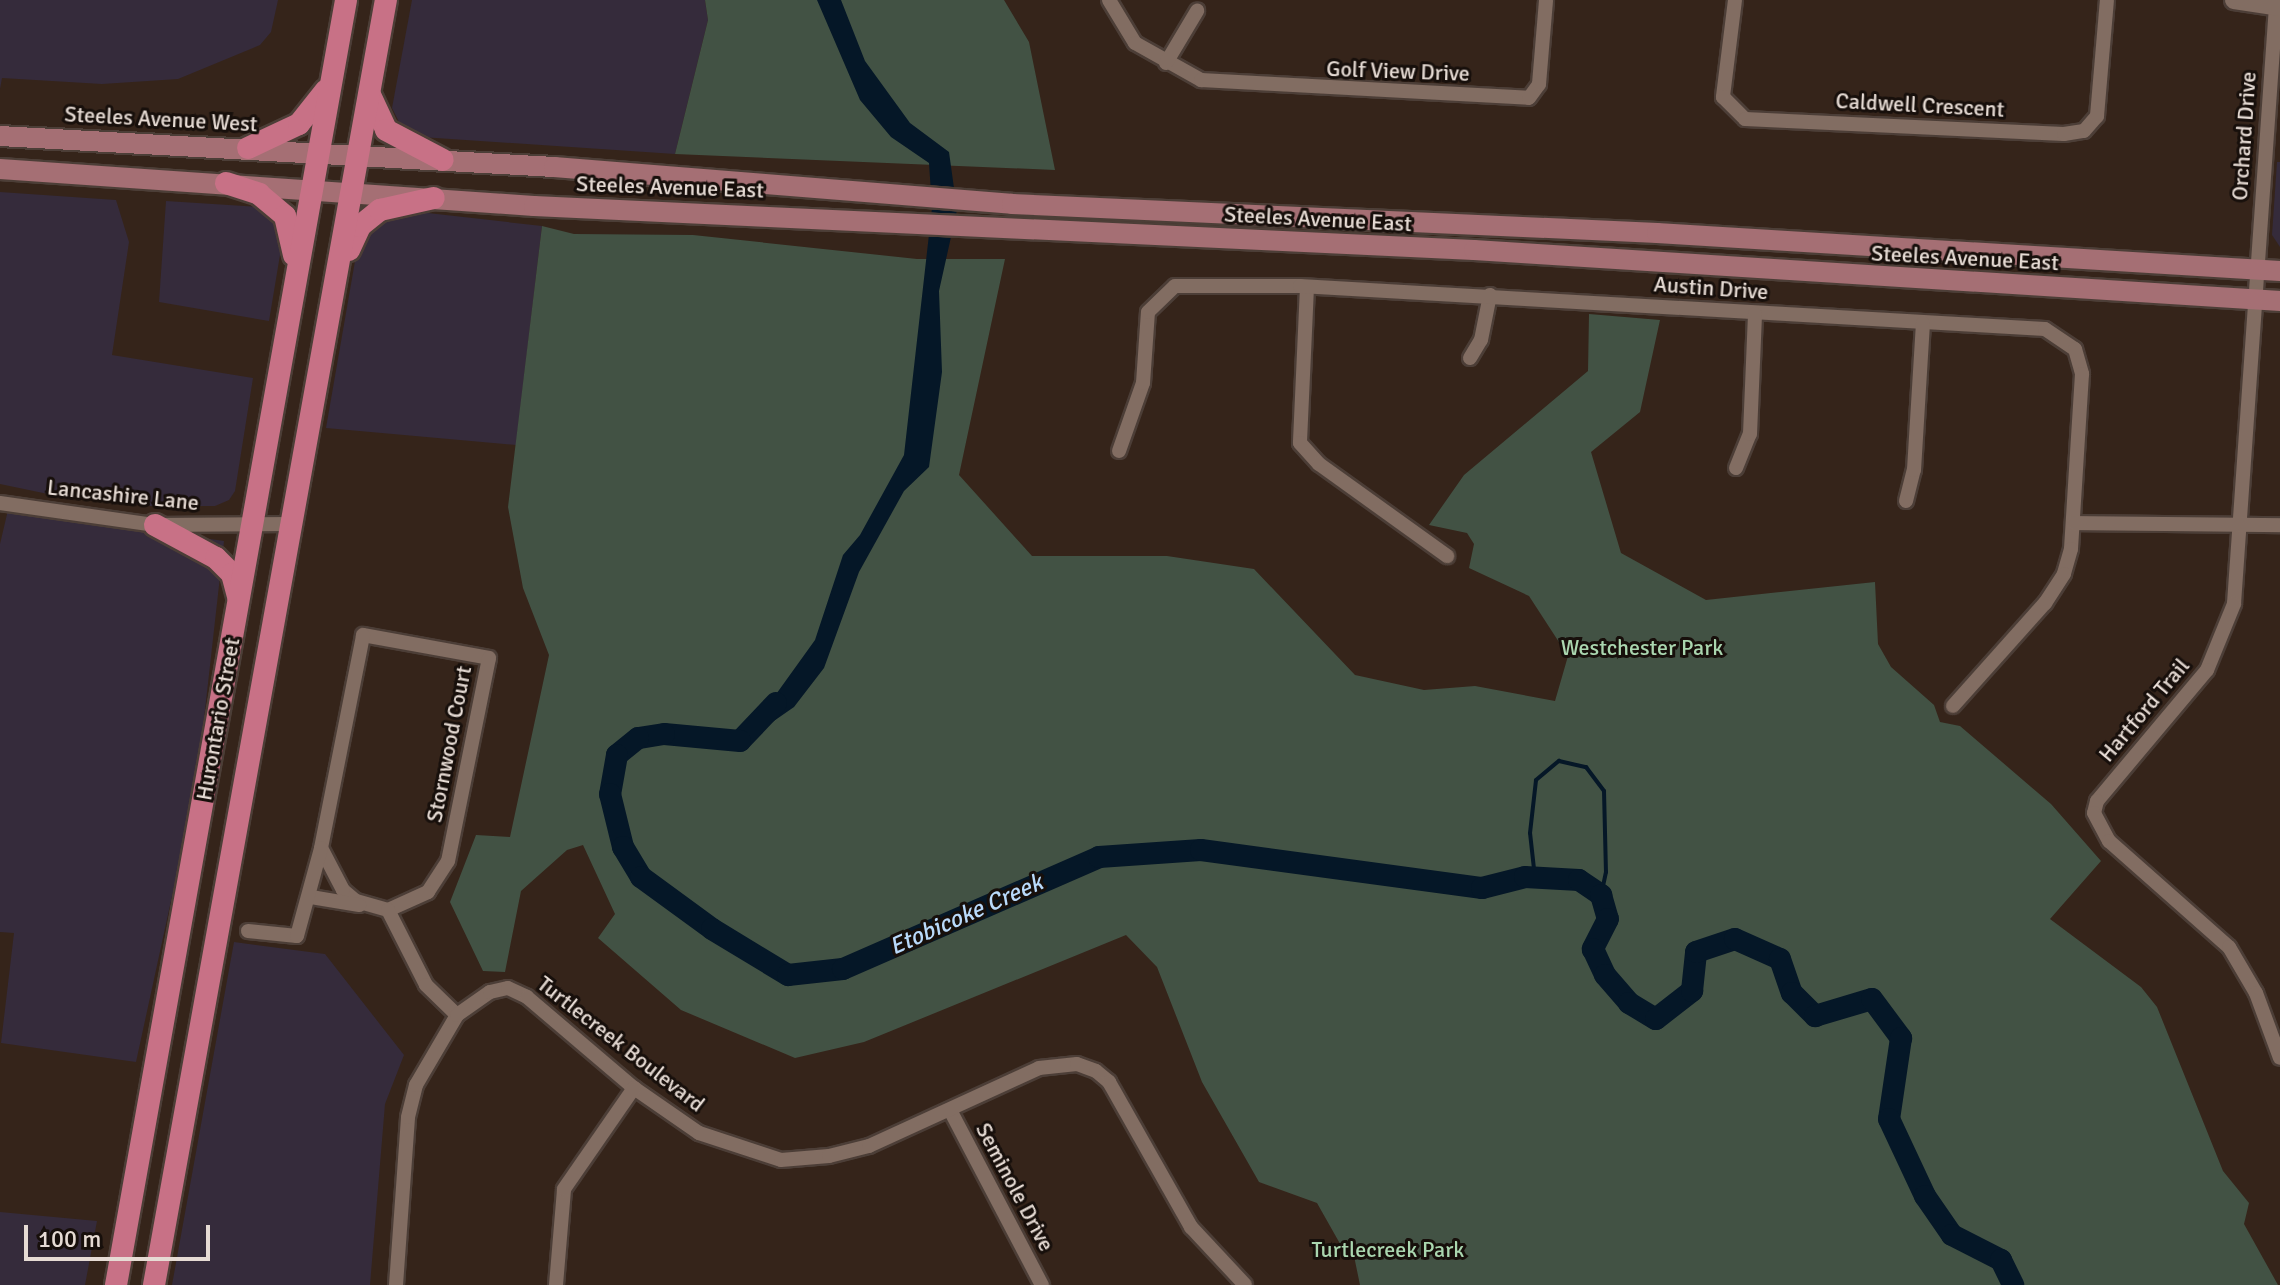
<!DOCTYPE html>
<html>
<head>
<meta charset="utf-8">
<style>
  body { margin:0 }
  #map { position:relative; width:2280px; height:1285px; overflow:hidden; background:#35241a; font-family:Signika,sans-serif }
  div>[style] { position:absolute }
  .commercial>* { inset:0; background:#352b3b }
  .green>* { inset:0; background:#425244 }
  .water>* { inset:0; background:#051727 }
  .stream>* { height:4px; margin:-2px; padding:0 2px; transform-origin:2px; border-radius:2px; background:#051727 }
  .river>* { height:22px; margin:-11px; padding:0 11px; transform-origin:11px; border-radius:11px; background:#051727 }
  .roads { filter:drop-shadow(2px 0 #4c3e37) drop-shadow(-2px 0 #4c3e37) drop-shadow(0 2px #4c3e37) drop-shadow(0 -2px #4c3e37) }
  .minor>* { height:14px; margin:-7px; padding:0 7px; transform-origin:7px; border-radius:7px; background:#826d62 }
  .tertiary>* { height:18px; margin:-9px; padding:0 9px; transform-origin:9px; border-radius:9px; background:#826d62 }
  .secondary>* { height:20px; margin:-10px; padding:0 10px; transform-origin:10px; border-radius:10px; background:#a56f74 }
  .primary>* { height:22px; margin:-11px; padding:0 11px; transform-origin:11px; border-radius:11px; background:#c87186 }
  span { translate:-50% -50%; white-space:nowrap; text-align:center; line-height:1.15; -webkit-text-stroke:6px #170f0b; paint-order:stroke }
  .street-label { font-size:22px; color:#e6dbd4 }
  .park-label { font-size:22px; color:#aad6af }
  .water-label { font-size:24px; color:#b9dafb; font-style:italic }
  .scale { position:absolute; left:24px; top:1225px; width:186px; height:36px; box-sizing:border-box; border:4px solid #e6dbd4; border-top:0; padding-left:10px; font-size:24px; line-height:28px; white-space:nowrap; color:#e6dbd4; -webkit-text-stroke:6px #170f0b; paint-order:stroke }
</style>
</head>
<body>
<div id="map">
  <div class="commercial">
    <div style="clip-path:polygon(0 0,278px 0,271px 32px,260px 45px,178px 79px,102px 84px,2px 78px,0 89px)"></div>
    <div style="clip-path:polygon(412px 0,705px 0,708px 20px,675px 154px,421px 137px,402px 128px,392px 108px)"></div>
    <div style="clip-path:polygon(2277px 162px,2280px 162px,2280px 247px,2272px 235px)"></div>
    <div style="clip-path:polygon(0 192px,116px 200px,129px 242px,112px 355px,253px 378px,235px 491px,229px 500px,215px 506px,145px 506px,91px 497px,72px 499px,0 484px)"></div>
    <div style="clip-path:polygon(166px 201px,262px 207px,272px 217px,283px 237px,269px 321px,159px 302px)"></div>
    <div style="clip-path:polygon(410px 211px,542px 226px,516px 445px,326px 428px,358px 244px,378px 222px)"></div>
    <div style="clip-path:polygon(8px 510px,224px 541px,197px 781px,136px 1062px,1px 1043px,14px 933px,0 932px,0 544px)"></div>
    <div style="clip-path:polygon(234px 942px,325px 954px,404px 1055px,385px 1104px,370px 1285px,172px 1285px)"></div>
    <div style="clip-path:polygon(0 1212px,97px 1221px,85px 1285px,0 1285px)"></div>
  </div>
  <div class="green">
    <div style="clip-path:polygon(705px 0,1004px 0,1029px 42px,1055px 170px,675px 154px,708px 20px)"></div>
    <div style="clip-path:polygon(542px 226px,574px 234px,693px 235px,917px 259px,1005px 259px,959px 475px,1032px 556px,1167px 556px,1254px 569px,1355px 675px,1424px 690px,1475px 686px,1555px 701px,1568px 656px,1529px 596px,1469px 568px,1474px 544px,1467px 533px,1429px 525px,1464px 475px,1588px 371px,1589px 314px,1660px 320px,1640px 412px,1591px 452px,1621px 553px,1706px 600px,1875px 582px,1878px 644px,1891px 667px,1934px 705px,1940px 722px,1960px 726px,2051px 804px,2101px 861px,2050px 919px,2141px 987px,2157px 1007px,2223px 1171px,2249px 1203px,2244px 1224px,2278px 1285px,1360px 1285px,1354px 1256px,1343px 1249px,1317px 1203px,1259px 1182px,1202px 1082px,1157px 967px,1126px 935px,864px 1042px,795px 1058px,681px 1010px,598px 938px,615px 914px,583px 845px,567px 850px,521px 891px,505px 972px,483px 971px,450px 902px,476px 835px,510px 837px,549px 655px,523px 588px,508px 507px)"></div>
  </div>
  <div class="water">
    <div style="clip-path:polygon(817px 0,841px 0,865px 61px,910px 123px,949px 152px,957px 210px,939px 291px,942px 372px,929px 467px,904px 491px,859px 572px,824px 668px,794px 707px,761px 730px,756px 722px,815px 640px,843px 555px,860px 535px,904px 455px,932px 208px,929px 163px,891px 137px,860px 100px)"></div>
  </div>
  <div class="stream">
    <div style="left:1535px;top:878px;width:45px;rotate:-96.3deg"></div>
    <div style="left:1530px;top:833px;width:53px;rotate:-83.5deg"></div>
    <div style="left:1536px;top:780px;width:30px;rotate:-40deg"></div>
    <div style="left:1559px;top:761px;width:28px;rotate:13deg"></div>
    <div style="left:1586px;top:767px;width:30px;rotate:53deg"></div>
    <div style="left:1604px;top:791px;width:81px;rotate:88.6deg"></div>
    <div style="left:1606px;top:872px;width:24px;rotate:102deg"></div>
  </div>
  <div class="river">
    <div style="left:776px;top:703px;width:52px;rotate:133.5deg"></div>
    <div style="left:740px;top:741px;width:76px;rotate:-174.7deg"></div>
    <div style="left:664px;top:734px;width:26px;rotate:171deg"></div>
    <div style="left:638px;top:738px;width:27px;rotate:141deg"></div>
    <div style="left:617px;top:755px;width:40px;rotate:100deg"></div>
    <div style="left:610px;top:794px;width:55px;rotate:76.2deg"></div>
    <div style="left:623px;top:847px;width:35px;rotate:59deg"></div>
    <div style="left:641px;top:877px;width:88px;rotate:36.2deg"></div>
    <div style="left:712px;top:929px;width:89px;rotate:31.2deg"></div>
    <div style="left:788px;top:975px;width:55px;rotate:-6.2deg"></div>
    <div style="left:843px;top:969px;width:279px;rotate:-23.6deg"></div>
    <div style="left:1099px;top:857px;width:102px;rotate:-3.9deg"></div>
    <div style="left:1201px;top:850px;width:284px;rotate:7.7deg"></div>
    <div style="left:1482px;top:888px;width:44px;rotate:-14.3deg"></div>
    <div style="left:1525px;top:877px;width:54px;rotate:3.2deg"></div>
    <div style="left:1579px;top:880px;width:27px;rotate:34deg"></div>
    <div style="left:1601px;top:895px;width:25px;rotate:74deg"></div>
    <div style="left:1608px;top:919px;width:34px;rotate:117deg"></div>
    <div style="left:1593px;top:949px;width:29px;rotate:65deg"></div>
    <div style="left:1605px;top:975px;width:37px;rotate:49deg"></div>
    <div style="left:1629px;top:1003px;width:31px;rotate:31deg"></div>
    <div style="left:1656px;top:1019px;width:46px;rotate:-37.9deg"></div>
    <div style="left:1692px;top:991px;width:39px;rotate:-84deg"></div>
    <div style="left:1696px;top:952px;width:41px;rotate:-18.4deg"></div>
    <div style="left:1735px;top:939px;width:49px;rotate:24deg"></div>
    <div style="left:1780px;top:959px;width:36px;rotate:71deg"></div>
    <div style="left:1792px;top:993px;width:33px;rotate:45deg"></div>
    <div style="left:1815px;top:1016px;width:59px;rotate:-16.6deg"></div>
    <div style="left:1872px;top:999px;width:49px;rotate:53.4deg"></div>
    <div style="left:1901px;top:1038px;width:82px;rotate:98.4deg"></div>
    <div style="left:1889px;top:1119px;width:85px;rotate:64.9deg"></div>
    <div style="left:1925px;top:1196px;width:47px;rotate:55.3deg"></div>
    <div style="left:1952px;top:1235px;width:55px;rotate:27deg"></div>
    <div style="left:2001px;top:1260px;width:28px;rotate:64deg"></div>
  </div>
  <div class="roads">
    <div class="minor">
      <div style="left:1109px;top:0;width:50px;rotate:58.8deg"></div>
      <div style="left:1135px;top:43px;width:76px;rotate:29.3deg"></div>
      <div style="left:1201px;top:80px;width:328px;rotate:3.1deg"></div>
      <div style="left:1529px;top:98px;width:17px;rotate:-54deg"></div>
      <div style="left:1539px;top:84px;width:84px;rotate:-85.2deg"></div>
      <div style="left:1735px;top:0;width:98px;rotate:97.1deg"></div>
      <div style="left:1723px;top:97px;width:31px;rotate:45deg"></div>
      <div style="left:1745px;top:119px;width:319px;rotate:2.7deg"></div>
      <div style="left:2064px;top:134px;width:20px;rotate:-9deg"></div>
      <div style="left:2084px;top:131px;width:20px;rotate:-49deg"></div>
      <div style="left:2097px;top:116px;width:116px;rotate:-85.1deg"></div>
      <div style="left:2276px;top:6px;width:599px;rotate:94.02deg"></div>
      <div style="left:2234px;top:604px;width:71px;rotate:112.2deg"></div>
      <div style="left:2207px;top:670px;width:171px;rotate:130deg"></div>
      <div style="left:2097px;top:801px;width:12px;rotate:104deg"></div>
      <div style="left:2094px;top:813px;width:32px;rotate:62deg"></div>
      <div style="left:2109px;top:841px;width:160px;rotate:41.5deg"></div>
      <div style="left:2229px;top:947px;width:53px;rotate:59.6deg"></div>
      <div style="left:2256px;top:993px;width:69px;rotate:69.7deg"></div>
      <div style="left:1166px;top:63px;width:61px;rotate:-59.2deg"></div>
      <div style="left:1307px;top:287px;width:156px;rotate:92.6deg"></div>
      <div style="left:1300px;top:443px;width:28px;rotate:48deg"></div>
      <div style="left:1319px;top:464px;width:158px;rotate:35.7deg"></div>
      <div style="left:1470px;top:358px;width:21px;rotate:-59deg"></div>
      <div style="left:1481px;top:340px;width:46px;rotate:-78.7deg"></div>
      <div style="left:1119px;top:451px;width:72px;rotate:-70.6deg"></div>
      <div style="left:1143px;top:383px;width:71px;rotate:-86deg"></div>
      <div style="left:1148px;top:312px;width:37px;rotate:-44deg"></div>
      <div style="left:1175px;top:286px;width:125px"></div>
      <div style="left:1300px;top:286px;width:746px;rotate:3.3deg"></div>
      <div style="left:2045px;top:329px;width:36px;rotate:34deg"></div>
      <div style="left:2075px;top:349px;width:26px;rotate:74deg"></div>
      <div style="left:2082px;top:374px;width:175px;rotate:93.6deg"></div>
      <div style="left:2071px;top:549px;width:26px;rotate:106deg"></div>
      <div style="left:2064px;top:574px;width:35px;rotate:123deg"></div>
      <div style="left:2045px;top:603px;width:138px;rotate:131.8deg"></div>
      <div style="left:1736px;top:468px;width:37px;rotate:-68deg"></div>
      <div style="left:1750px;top:434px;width:120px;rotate:-87.6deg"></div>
      <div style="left:1906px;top:501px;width:32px;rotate:-76deg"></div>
      <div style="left:1914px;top:470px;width:147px;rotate:-86.5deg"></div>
      <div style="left:0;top:503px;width:157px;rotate:8.1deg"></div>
      <div style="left:155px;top:525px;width:135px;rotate:-0.4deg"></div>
      <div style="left:2074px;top:523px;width:206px;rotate:0.6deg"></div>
      <div style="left:363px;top:635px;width:128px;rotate:10.3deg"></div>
      <div style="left:489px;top:658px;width:207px;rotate:101.4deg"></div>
      <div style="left:448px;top:861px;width:37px;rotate:123deg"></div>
      <div style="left:428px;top:892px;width:44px;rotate:155.8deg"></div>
      <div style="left:388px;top:910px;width:33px;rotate:-164deg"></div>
      <div style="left:356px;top:901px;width:17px;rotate:-140deg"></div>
      <div style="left:343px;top:890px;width:47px;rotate:-117.6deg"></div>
      <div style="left:321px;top:848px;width:217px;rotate:-78.8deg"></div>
      <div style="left:311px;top:897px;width:49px;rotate:9.5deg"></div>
      <div style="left:388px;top:910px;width:84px;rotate:63.1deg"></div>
      <div style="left:426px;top:985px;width:43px;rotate:44.1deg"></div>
      <div style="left:248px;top:931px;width:49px;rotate:5.8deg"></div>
      <div style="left:297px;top:936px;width:91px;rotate:-74.7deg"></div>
      <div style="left:950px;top:1110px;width:198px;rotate:62.3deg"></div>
      <div style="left:396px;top:1285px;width:168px;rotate:-85.9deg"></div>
      <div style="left:408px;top:1117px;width:33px;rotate:-76deg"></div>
      <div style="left:416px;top:1085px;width:81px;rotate:-59.6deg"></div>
      <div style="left:457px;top:1015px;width:40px;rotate:-34.9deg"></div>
      <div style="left:490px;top:992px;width:18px;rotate:-13deg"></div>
      <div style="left:508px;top:988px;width:21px;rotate:25deg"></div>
      <div style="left:527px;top:997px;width:140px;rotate:40.4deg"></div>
      <div style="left:634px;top:1088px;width:79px;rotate:34.7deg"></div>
      <div style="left:699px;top:1133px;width:86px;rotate:18.2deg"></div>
      <div style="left:781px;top:1160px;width:48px;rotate:-4.8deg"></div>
      <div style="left:829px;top:1156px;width:41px;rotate:-14deg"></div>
      <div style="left:869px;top:1146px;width:187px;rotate:-24.6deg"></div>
      <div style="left:1039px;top:1068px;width:38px;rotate:-6deg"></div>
      <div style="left:1077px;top:1064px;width:20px;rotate:20deg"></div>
      <div style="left:1096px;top:1071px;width:17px;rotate:40deg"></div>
      <div style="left:1109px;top:1082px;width:167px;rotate:60.5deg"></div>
      <div style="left:1191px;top:1227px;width:79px;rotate:47deg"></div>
      <div style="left:556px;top:1285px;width:96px;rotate:-85.2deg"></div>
      <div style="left:564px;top:1189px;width:123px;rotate:-55.3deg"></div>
    </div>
    <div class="tertiary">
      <div style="left:2234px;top:0;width:47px;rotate:8.7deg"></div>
    </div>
    <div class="secondary">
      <div style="left:0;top:136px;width:555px;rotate:3.2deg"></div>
      <div style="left:554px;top:167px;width:459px;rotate:4.6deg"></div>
      <div style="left:1012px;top:204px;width:646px;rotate:2.57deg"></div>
      <div style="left:1657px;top:233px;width:624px;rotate:3.49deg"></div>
      <div style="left:0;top:169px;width:535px;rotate:3.96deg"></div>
      <div style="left:534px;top:206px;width:941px;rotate:2.68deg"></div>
      <div style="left:1474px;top:250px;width:808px;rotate:3.62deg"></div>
    </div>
    <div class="primary">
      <div style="left:370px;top:95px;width:38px;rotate:65deg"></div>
      <div style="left:386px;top:130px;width:64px;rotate:27.8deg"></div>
      <div style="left:248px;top:148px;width:56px;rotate:-25.2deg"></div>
      <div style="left:299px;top:124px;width:43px;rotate:-51.5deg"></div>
      <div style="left:226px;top:183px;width:35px;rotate:18deg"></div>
      <div style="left:259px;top:194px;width:34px;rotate:40deg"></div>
      <div style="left:285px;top:216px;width:40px;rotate:77deg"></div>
      <div style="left:349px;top:250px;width:26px;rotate:-65deg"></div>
      <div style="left:360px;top:226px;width:26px;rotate:-39deg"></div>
      <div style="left:380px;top:210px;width:55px;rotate:-12.5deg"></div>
      <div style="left:155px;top:525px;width:69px;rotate:28.4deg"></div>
      <div style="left:216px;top:558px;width:23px;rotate:45deg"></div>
      <div style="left:232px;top:574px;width:24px;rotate:75deg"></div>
      <div style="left:116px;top:1285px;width:1305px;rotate:-79.85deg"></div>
      <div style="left:154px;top:1285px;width:1306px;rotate:-79.77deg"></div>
    </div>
  </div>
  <div class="street-label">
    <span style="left:1398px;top:71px;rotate:2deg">Golf View Drive</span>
    <span style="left:1920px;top:105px;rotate:3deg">Caldwell Crescent</span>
    <span style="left:161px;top:119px;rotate:3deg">Steeles Avenue West</span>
    <span style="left:2244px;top:136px;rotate:-86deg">Orchard Drive</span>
    <span style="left:670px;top:187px;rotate:2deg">Steeles Avenue East</span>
    <span style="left:1318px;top:219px;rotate:3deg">Steeles Avenue East</span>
    <span style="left:1965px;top:258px;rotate:3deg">Steeles Avenue East</span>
    <span style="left:1711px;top:288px;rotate:4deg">Austin Drive</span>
    <span style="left:123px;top:495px;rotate:6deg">Lancashire Lane</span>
    <span style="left:2144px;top:710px;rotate:-50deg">Hartford Trail</span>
    <span style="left:218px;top:719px;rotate:-80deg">Hurontario Street</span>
    <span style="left:449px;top:744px;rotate:-79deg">Stornwood Court</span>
    <span style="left:621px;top:1044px;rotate:38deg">Turtlecreek Boulevard</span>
    <span style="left:1015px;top:1187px;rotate:62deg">Seminole Drive</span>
  </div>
  <div class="park-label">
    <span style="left:1642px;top:648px">Westchester Park</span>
    <span style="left:1388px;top:1250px">Turtlecreek Park</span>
  </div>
  <div class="water-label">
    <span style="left:966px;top:915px;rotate:-24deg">Etobicoke Creek</span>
  </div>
  <div class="scale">100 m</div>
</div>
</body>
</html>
